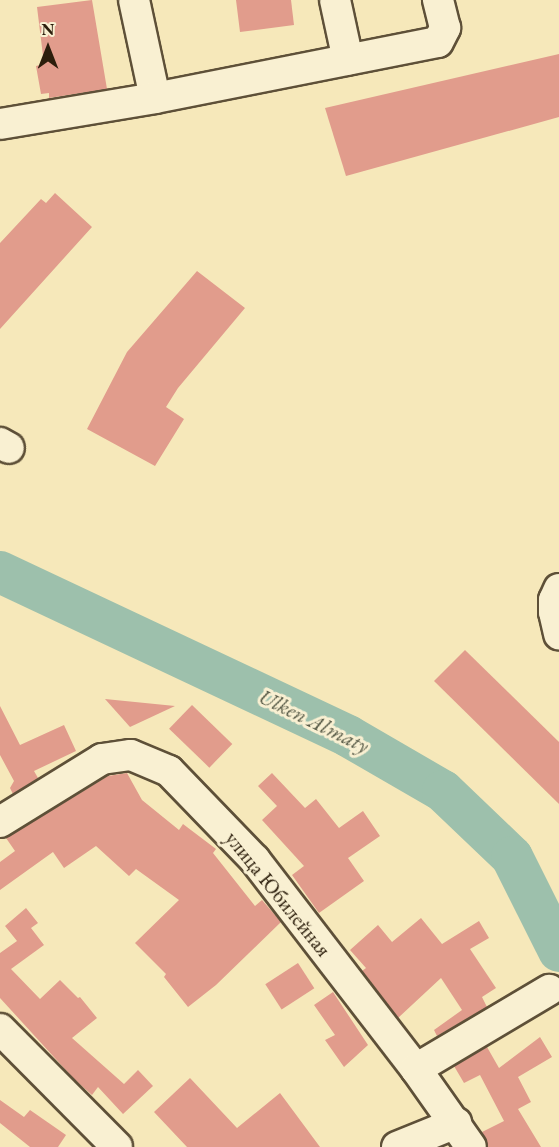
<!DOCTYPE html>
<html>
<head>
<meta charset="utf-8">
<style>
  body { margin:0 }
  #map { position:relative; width:559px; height:1147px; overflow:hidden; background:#f6e8ba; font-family:"EB Garamond",serif }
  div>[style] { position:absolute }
  .river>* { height:42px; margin:-21px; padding:0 21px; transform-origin:21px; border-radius:21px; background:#9dc0ac }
  .building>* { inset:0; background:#e19c8c; transform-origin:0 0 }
  .roads { filter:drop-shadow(2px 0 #5e5038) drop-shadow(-2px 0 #5e5038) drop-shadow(0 2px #5e5038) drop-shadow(0 -2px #5e5038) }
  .minor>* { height:30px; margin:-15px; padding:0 15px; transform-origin:15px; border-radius:15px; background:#f9f0d2 }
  span { translate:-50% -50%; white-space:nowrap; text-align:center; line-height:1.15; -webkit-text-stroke:6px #f9f0d2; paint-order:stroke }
  .street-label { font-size:21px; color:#2c1e0c }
  .water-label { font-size:22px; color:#545744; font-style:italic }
  .north { position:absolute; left:18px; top:18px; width:60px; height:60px; -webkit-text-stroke:4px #f9f0d2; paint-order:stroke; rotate:0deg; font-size:16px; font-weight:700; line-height:24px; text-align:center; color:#2c1e0c }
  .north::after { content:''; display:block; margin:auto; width:21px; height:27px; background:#2c1e0c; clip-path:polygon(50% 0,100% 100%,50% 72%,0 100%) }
</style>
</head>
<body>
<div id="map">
  <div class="river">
    <div style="left:0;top:572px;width:385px;rotate:25.2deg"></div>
    <div style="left:348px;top:736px;width:110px;rotate:30.1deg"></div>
    <div style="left:443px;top:791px;width:95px;rotate:43.7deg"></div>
    <div style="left:512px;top:857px;width:105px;rotate:63.4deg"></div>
  </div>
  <div class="building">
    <div style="clip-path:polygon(92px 0,107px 89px,49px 98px,49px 93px,41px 94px,36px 66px,44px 64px,37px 7px)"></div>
    <div style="clip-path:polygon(236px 0,291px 0,294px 25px,240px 32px)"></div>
    <div style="clip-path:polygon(559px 54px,559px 117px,346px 176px,325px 108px)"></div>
    <div style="clip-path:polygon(55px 193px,92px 227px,0 329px,0 243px,41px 199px,46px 203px)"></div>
    <div style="clip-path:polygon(197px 271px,245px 308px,178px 388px,166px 407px,184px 419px,155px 466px,87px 429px,127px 352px)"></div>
    <div style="clip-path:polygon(465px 650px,559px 742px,559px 804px,434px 681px)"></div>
    <div style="clip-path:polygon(105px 699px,175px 706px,130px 727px)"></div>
    <div style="left:192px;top:705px;width:56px;height:33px;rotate:44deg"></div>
    <div style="clip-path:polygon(0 706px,20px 745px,64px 725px,76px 751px,34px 771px,38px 778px,13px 794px,10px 788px,14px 781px,0 755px)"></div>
    <div style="clip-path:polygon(127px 773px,142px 800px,179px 830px,183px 824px,216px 849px,213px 853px,255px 906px,262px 900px,281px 922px,216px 985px,188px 1007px,164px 977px,166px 974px,135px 943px,179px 900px,136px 869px,129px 876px,96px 846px,64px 868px,53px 852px,0 890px,0 862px,15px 851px,6px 838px,108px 776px)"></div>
    <div style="clip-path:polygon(272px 773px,305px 808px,316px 799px,339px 828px,363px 811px,380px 836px,348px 858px,364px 881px,319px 913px,292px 875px,304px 866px,262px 820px,277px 806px,258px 786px)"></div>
    <div style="clip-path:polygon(26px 908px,38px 923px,31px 928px,44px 945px,11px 969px,40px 999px,60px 980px,78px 998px,80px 997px,97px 1018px,72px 1038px,124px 1084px,138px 1070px,153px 1086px,123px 1114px,98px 1087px,92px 1095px,74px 1079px,0 998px,0 953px,17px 941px,5px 926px)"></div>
    <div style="clip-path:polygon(421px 918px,442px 944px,479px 921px,489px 938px,470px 949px,496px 988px,482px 997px,487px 1007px,437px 1036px,434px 1030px,462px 1010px,441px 978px,398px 1018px,362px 971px,366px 968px,350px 950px,378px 925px,392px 942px)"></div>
    <div style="left:298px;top:963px;width:30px;height:39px;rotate:57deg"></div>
    <div style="clip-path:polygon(333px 992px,368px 1045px,344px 1067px,325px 1040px,335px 1035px,314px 1005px)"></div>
    <div style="clip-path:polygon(540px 1037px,552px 1057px,518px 1077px,531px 1102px,518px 1109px,541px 1147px,488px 1147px,482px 1132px,504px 1121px,480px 1075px,464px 1083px,454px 1066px,487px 1047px,499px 1068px)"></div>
    <div style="clip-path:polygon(190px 1078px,237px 1128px,280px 1093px,320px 1147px,187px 1147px,154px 1112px)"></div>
    <div style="clip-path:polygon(0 1100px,24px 1117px,30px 1110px,66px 1135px,58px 1147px,30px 1147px,0 1123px)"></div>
  </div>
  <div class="roads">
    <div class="minor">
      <div style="left:134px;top:0;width:100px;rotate:77.9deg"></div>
      <div style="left:335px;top:0;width:61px;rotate:77.8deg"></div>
      <div style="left:0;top:124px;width:157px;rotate:-9.5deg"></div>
      <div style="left:155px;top:98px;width:288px;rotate:-11.2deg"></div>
      <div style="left:438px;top:42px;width:16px;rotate:-63deg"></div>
      <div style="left:445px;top:28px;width:29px;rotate:-104deg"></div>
      <div style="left:0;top:443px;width:10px;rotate:29deg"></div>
      <div style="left:559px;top:589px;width:12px;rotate:114deg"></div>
      <div style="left:554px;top:600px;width:12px;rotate:90deg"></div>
      <div style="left:554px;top:612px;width:23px;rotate:77deg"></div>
      <div style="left:0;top:822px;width:120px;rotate:-31.7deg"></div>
      <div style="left:102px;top:759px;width:29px;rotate:-8deg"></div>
      <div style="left:131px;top:755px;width:41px;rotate:22.8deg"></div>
      <div style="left:169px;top:771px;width:124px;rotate:46deg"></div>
      <div style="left:255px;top:860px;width:264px;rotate:52.4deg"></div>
      <div style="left:416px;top:1069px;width:95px;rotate:54.8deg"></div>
      <div style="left:0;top:1029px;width:166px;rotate:45.2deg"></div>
      <div style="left:416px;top:1069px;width:155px;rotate:-30.7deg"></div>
      <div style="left:397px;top:1147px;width:64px;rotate:-22.1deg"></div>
    </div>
  </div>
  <div class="street-label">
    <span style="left:278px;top:894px;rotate:51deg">улица Юбилейная</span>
  </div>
  <div class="water-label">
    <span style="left:314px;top:721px;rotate:26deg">Ulken Almaty</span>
  </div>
  <div class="north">N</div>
</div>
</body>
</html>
